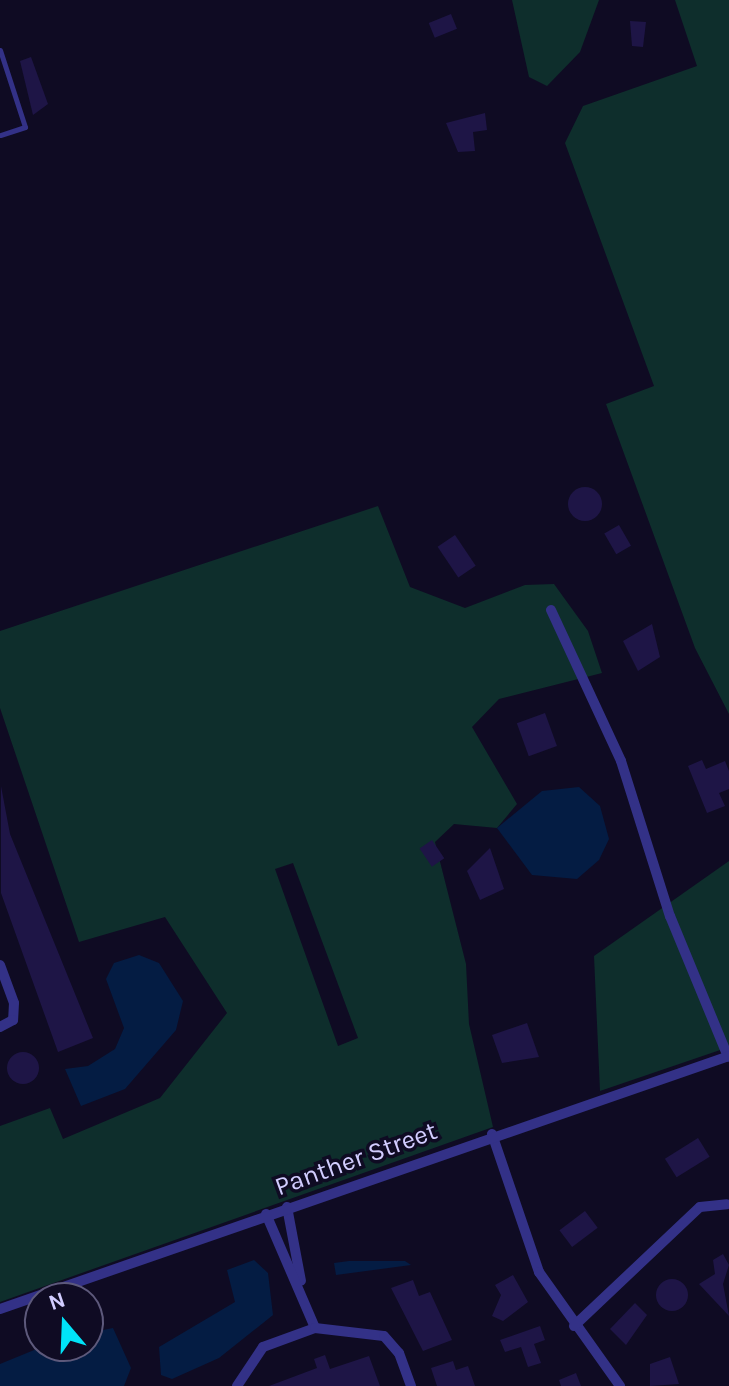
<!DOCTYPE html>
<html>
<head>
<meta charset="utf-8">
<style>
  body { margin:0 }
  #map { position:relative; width:729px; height:1386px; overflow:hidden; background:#0f0b23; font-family:Karla,sans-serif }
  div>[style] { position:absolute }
  .green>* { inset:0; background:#0e2e2c }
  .water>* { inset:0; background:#041c43 }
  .building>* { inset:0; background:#1e1546; transform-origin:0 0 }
  .round { border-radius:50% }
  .service>* { height:5px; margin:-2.5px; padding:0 2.5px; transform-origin:2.5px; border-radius:2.5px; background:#333187 }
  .minor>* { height:10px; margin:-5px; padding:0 5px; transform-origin:5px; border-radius:5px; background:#333187 }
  span { translate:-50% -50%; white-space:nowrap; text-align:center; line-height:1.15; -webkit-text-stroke:7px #0f0b23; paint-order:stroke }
  .street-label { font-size:26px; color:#d2cdff }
  .north { position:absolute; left:24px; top:1282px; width:80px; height:80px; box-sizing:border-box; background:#0f0b23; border:2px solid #5d597b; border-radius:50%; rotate:341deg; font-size:22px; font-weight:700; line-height:32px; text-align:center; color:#d2cdff }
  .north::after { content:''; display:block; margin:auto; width:28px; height:36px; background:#00e3f8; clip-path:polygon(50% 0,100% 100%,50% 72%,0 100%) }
</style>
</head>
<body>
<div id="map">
  <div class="green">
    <div style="clip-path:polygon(512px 0,599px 0,580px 52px,547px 86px,529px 77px)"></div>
    <div style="clip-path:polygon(675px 0,729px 0,729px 714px,695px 648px,606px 404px,654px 386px,565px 143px,583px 106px,697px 66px)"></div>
    <div style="clip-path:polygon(evenodd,378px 506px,410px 587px,465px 608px,525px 585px,554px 584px,588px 631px,602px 673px,499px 699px,472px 727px,517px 804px,497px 828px,454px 824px,435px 842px,466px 964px,469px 1024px,493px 1127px,0 1302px,0 1126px,50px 1108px,63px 1139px,160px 1098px,227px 1013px,165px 917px,79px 942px,0 708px,0 631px,378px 506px,293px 863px,358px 1038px,338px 1046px,275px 869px,293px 863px)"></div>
    <div style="clip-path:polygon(729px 861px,729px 1047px,600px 1091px,594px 956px)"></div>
  </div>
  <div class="water">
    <div style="clip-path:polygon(579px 787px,600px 806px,609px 839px,599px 860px,577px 879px,532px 875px,497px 828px,542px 791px)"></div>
    <div style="clip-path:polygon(139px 955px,159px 963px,183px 1001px,176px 1030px,125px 1089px,81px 1106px,65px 1069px,88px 1066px,115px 1049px,124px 1028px,106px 979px,114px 963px)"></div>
    <div style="clip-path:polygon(254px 1260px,268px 1273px,273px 1315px,219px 1358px,172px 1379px,161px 1375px,159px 1347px,235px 1302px,227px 1270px)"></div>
    <div style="clip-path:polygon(349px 1261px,405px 1261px,411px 1265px,336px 1275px,334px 1263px)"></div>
    <div style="clip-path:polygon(113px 1328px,131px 1368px,124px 1386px,0 1386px,0 1364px,44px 1346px,88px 1346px,88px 1333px)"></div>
  </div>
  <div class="building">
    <div style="left:451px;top:14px;width:16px;height:24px;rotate:68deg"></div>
    <div style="clip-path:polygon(630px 21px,646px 22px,643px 47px,632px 46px)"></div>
    <div style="clip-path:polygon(31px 57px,48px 104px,33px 115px,20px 61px)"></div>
    <div style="clip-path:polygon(485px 113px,487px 130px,473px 132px,475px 151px,458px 152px,446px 123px)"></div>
    <div class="round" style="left:568px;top:487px;width:34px;height:34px"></div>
    <div style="left:619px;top:525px;width:24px;height:17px;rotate:60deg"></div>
    <div style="left:455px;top:535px;width:37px;height:21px;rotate:56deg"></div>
    <div style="clip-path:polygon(652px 624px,660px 657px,638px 671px,623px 641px)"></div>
    <div style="left:545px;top:713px;width:35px;height:30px;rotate:70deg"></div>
    <div style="clip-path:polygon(702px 760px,706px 769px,725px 761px,729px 771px,729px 789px,719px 793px,725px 806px,707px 813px,688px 766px)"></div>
    <div style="clip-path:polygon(1px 786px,10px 834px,93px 1038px,58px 1052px,1px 893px)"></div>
    <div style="left:432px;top:840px;width:22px;height:15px;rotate:56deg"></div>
    <div style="clip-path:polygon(490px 848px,504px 889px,480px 900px,467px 871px)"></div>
    <div style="clip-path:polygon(527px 1023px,539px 1057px,502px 1063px,492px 1035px)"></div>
    <div class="round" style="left:7px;top:1052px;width:32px;height:32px"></div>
    <div style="left:698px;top:1138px;width:22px;height:39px;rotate:58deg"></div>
    <div style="left:585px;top:1211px;width:21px;height:32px;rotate:53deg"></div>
    <div style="clip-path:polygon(723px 1254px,729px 1265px,723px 1284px,729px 1316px,699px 1284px,715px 1274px,713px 1260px)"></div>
    <div style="clip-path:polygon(513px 1275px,528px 1302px,503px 1321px,492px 1316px,501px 1295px,495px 1285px)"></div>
    <div class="round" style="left:656px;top:1279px;width:32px;height:32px"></div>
    <div style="clip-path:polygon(413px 1280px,419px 1296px,430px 1292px,452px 1340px,423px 1351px,391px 1288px)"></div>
    <div style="clip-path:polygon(635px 1303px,647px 1315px,626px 1345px,610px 1329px)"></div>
    <div style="clip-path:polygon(540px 1326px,545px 1340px,534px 1344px,541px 1363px,528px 1367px,521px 1347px,505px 1352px,500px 1340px)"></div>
    <div style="clip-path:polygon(325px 1355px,330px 1369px,369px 1356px,380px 1386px,269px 1386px,317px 1368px,314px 1359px)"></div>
    <div style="clip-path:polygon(670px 1357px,679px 1384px,650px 1386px,650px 1364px)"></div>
    <div style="clip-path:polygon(453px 1361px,456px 1370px,468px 1366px,475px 1386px,437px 1386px,431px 1368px)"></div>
    <div style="clip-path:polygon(576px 1373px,581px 1386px,561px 1386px,559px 1380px)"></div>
  </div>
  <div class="service">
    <div style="left:0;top:50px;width:81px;rotate:72deg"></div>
    <div style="left:25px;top:127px;width:26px;rotate:162deg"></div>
  </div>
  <div class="minor">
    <div style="left:551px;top:610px;width:166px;rotate:65.1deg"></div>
    <div style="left:621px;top:761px;width:163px;rotate:72.5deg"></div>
    <div style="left:670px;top:916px;width:152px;rotate:67.6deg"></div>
    <div style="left:0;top:965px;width:40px;rotate:69.8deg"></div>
    <div style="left:14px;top:1003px;width:17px;rotate:93deg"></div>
    <div style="left:13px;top:1020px;width:15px;rotate:152deg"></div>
    <div style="left:492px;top:1134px;width:146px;rotate:71.2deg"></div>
    <div style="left:539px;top:1272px;width:140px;rotate:54.6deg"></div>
    <div style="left:287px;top:1207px;width:75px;rotate:79.3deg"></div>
    <div style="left:266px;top:1214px;width:124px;rotate:66.7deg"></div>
    <div style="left:0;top:1309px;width:772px;rotate:-19.14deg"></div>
    <div style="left:574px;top:1326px;width:173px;rotate:-43.4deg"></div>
    <div style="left:700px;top:1207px;width:27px;rotate:-6deg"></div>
    <div style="left:237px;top:1386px;width:47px;rotate:-56.3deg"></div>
    <div style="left:263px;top:1347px;width:55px;rotate:-20.1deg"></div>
    <div style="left:315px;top:1328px;width:69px;rotate:6.6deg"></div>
    <div style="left:384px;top:1336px;width:23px;rotate:49deg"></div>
    <div style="left:399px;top:1353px;width:35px;rotate:70deg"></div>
  </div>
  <div class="street-label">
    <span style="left:356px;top:1159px;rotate:-20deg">Panther Street</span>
  </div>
  <div class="north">N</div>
</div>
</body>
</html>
